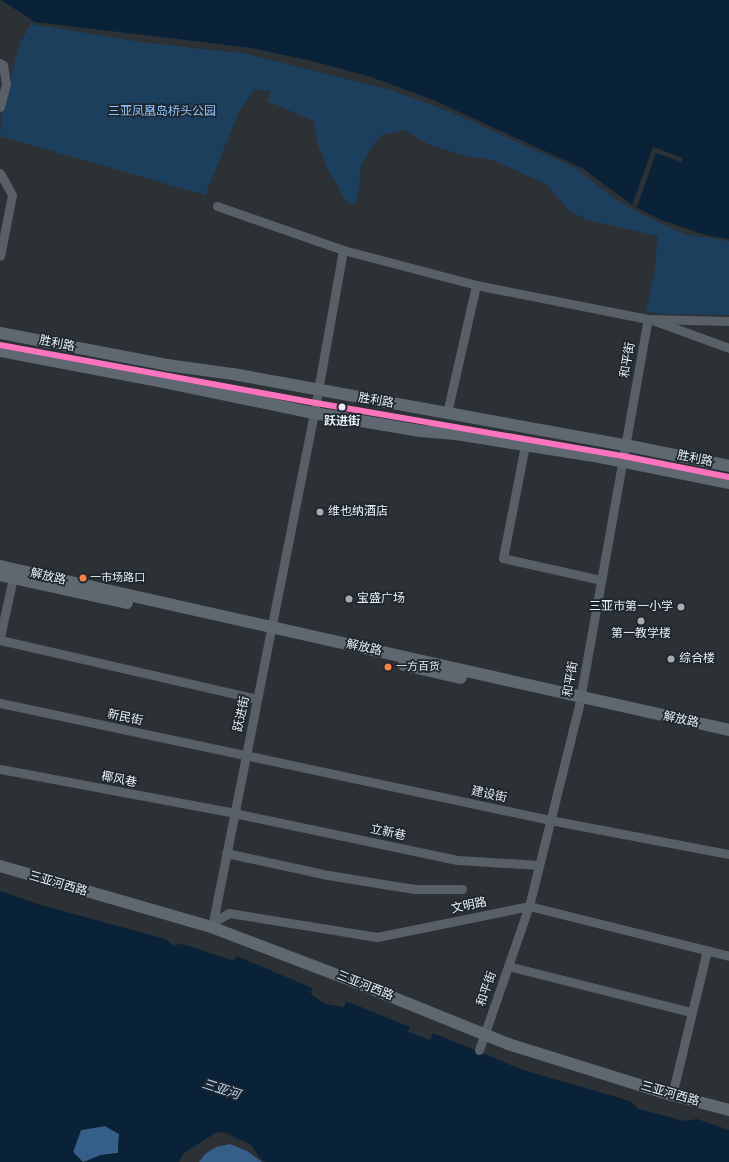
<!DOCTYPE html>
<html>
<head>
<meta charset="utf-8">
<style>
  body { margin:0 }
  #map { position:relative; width:729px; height:1162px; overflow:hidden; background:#2c3136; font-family:"Fira Sans Condensed","Noto Sans SC",sans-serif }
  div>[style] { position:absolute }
  .green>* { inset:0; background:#1d3f5e }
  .forest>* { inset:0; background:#355f89 }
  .water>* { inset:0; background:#092238 }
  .pier>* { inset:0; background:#2c3136 }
  .minor>* { height:9px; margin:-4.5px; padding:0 4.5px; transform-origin:4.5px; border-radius:4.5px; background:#585f66 }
  .major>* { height:12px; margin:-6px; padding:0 6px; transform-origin:6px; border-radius:6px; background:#5f6871 }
  .rail-1>* { height:6px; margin:-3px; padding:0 3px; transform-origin:3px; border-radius:3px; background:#fc73be }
  .dots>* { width:11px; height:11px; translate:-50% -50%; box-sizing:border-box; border:2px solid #1f272e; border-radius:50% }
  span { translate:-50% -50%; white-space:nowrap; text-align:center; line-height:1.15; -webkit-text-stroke:3.5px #1f272e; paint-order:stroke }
  .bus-label { font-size:11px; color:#e9eef4 }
  .left { translate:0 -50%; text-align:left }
  .park-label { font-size:12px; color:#8fc6fe }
  .street-label { font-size:12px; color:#e9eef4 }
  .stop-label { font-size:12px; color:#e9eef4; font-weight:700 }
  .poi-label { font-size:12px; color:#e9eef4 }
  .right { translate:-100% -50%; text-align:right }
  .water-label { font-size:13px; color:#bcd7f4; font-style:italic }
</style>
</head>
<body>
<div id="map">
  <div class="green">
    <div style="clip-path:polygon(31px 24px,140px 42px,247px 54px,390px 90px,448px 111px,575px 168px,616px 200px,651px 219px,687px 235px,729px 241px,729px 315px,664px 314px,646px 311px,655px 272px,655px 265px,658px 236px,587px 220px,569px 210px,546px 184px,493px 160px,465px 156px,428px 144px,405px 130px,382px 135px,372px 146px,361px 166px,359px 188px,355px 206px,346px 201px,327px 167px,317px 142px,314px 121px,267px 101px,271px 92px,255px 89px,239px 112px,205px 195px,0 136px,2px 113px,16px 57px,21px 41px)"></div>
  </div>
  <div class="forest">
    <div style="clip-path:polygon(105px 1126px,119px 1134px,118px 1153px,101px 1155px,83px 1162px,73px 1152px,81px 1130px)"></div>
    <div style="clip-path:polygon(230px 1144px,247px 1151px,262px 1162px,199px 1162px,205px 1154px,216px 1147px)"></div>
  </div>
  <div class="water">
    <div style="clip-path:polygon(1px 0,729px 0,729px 239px,705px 235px,659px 219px,632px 205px,582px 168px,431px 99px,371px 77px,316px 62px,252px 48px,35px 22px)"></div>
    <div style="clip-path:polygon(0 891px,41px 905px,165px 939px,173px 945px,183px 944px,234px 961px,237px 956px,312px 988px,311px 994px,325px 1004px,344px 1007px,346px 1001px,410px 1027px,408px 1032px,430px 1040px,433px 1033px,526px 1071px,630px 1101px,639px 1109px,684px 1121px,697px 1119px,729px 1130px,729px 1162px,265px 1162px,258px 1156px,251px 1145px,226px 1133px,217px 1132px,184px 1153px,179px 1162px,84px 1162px,101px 1155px,118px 1153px,119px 1134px,105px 1126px,81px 1130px,73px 1152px,83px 1162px,0 1162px)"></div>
  </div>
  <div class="pier">
    <div style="clip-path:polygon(653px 147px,683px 158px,681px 162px,656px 153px,637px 207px,632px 205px)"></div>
  </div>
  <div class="minor">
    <div style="left:0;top:63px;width:4px;rotate:34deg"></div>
    <div style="left:3px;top:65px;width:19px;rotate:81deg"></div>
    <div style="left:6px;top:84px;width:24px;rotate:105deg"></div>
    <div style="left:0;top:173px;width:25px;rotate:61deg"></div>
    <div style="left:12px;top:195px;width:62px;rotate:101.1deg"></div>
    <div style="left:217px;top:206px;width:133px;rotate:19.2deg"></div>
    <div style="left:343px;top:250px;width:138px;rotate:14.7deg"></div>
    <div style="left:476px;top:285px;width:175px;rotate:11.2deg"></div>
    <div style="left:648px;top:319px;width:81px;rotate:1.4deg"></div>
    <div style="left:655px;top:321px;width:79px;rotate:20deg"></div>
    <div style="left:447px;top:413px;width:131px;rotate:-77.2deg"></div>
    <div style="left:525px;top:445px;width:115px;rotate:101deg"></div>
    <div style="left:503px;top:558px;width:100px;rotate:12.7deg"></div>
    <div style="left:0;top:637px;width:60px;rotate:-77.6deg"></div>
    <div style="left:0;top:640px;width:264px;rotate:12.9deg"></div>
    <div style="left:0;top:703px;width:562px;rotate:12.01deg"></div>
    <div style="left:550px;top:820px;width:182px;rotate:10.8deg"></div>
    <div style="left:0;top:769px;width:238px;rotate:10.6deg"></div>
    <div style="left:234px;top:813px;width:228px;rotate:11.9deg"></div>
    <div style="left:457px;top:860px;width:82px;rotate:3.5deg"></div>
    <div style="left:226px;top:853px;width:104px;rotate:12.2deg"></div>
    <div style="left:328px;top:875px;width:62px;rotate:9.3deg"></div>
    <div style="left:389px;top:885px;width:26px;rotate:9deg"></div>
    <div style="left:415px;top:889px;width:47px"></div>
    <div style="left:213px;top:922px;width:519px;rotate:-78.78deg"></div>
    <div style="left:314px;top:413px;width:166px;rotate:-79.9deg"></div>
    <div style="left:213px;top:922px;width:18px;rotate:-29deg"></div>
    <div style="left:229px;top:913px;width:150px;rotate:9.2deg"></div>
    <div style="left:377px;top:937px;width:155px;rotate:-11.5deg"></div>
    <div style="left:529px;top:906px;width:206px;rotate:14deg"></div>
    <div style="left:508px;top:966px;width:189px;rotate:14.1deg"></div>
    <div style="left:479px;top:1050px;width:152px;rotate:-70.9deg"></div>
    <div style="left:529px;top:906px;width:207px;rotate:-76deg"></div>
    <div style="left:579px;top:705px;width:392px;rotate:-79.9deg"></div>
    <div style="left:672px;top:1095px;width:149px;rotate:-76.4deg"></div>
  </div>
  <div class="major">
    <div style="left:0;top:333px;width:170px;rotate:10.8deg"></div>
    <div style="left:167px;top:365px;width:67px;rotate:7.8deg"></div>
    <div style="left:233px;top:374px;width:398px;rotate:10.3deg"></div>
    <div style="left:625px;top:445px;width:106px;rotate:11.4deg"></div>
    <div style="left:0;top:351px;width:167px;rotate:10.7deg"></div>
    <div style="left:164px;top:382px;width:153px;rotate:11.7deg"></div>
    <div style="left:314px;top:413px;width:108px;rotate:9.6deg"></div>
    <div style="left:420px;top:431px;width:36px;rotate:5deg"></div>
    <div style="left:456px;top:434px;width:146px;rotate:9.1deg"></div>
    <div style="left:600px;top:457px;width:132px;rotate:11.4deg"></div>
    <div style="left:0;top:566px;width:747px;rotate:12.68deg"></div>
    <div style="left:0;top:575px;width:130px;rotate:12.4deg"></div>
    <div style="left:404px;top:665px;width:58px;rotate:12.8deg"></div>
    <div style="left:0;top:866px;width:220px;rotate:16.1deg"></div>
    <div style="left:211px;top:927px;width:143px;rotate:20.8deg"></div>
    <div style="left:345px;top:978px;width:176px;rotate:22deg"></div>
    <div style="left:508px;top:1044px;width:172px;rotate:17.3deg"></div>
    <div style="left:672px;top:1095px;width:59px;rotate:14.7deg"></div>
  </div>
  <div class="rail-1">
    <div style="left:0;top:345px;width:321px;rotate:10.4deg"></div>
    <div style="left:316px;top:403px;width:312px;rotate:9.8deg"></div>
    <div style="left:623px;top:456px;width:108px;rotate:11.2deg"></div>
  </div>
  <div class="dots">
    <div style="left:342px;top:407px;background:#e9eef4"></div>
    <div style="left:320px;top:512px;background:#a7acb2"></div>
    <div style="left:83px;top:578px;background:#f78048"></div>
    <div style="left:349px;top:599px;background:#a7acb2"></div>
    <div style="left:681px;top:607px;background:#a7acb2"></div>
    <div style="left:641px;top:621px;background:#a7acb2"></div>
    <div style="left:671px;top:659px;background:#a7acb2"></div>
    <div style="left:388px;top:667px;background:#f78048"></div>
  </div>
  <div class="bus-label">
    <span class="left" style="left:90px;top:578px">一市场路口</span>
    <span class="left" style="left:396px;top:667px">一方百货</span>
  </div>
  <div class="park-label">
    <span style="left:162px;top:112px">三亚凤凰岛桥头公园</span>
  </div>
  <div class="street-label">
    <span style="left:57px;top:344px;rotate:11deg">胜利路</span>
    <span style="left:628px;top:360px;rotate:-80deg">和平街</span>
    <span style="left:376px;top:401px;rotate:10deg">胜利路</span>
    <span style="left:695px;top:459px;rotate:11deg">胜利路</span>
    <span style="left:48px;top:577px;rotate:13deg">解放路</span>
    <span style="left:364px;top:648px;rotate:12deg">解放路</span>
    <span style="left:571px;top:679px;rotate:-80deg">和平街</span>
    <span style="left:242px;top:714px;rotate:-78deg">跃进街</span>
    <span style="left:125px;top:718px;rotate:12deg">新民街</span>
    <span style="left:681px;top:720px;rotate:12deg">解放路</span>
    <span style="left:119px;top:780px;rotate:11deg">椰风巷</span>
    <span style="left:489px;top:795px;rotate:12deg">建设街</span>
    <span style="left:388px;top:833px;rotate:12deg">立新巷</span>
    <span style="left:58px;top:884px;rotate:16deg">三亚河西路</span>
    <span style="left:469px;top:906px;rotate:-12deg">文明路</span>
    <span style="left:365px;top:986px;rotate:22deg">三亚河西路</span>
    <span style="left:487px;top:989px;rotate:-71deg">和平街</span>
    <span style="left:670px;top:1094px;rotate:16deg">三亚河西路</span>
  </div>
  <div class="stop-label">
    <span style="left:342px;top:422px">跃进街</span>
  </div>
  <div class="poi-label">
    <span class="left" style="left:328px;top:512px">维也纳酒店</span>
    <span class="left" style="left:357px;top:599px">宝盛广场</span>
    <span class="right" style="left:673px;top:607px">三亚市第一小学</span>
    <span style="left:641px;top:634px">第一教学楼</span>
    <span class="left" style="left:679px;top:659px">综合楼</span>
  </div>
  <div class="water-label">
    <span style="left:221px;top:1090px;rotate:18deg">三亚河</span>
  </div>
</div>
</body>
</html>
